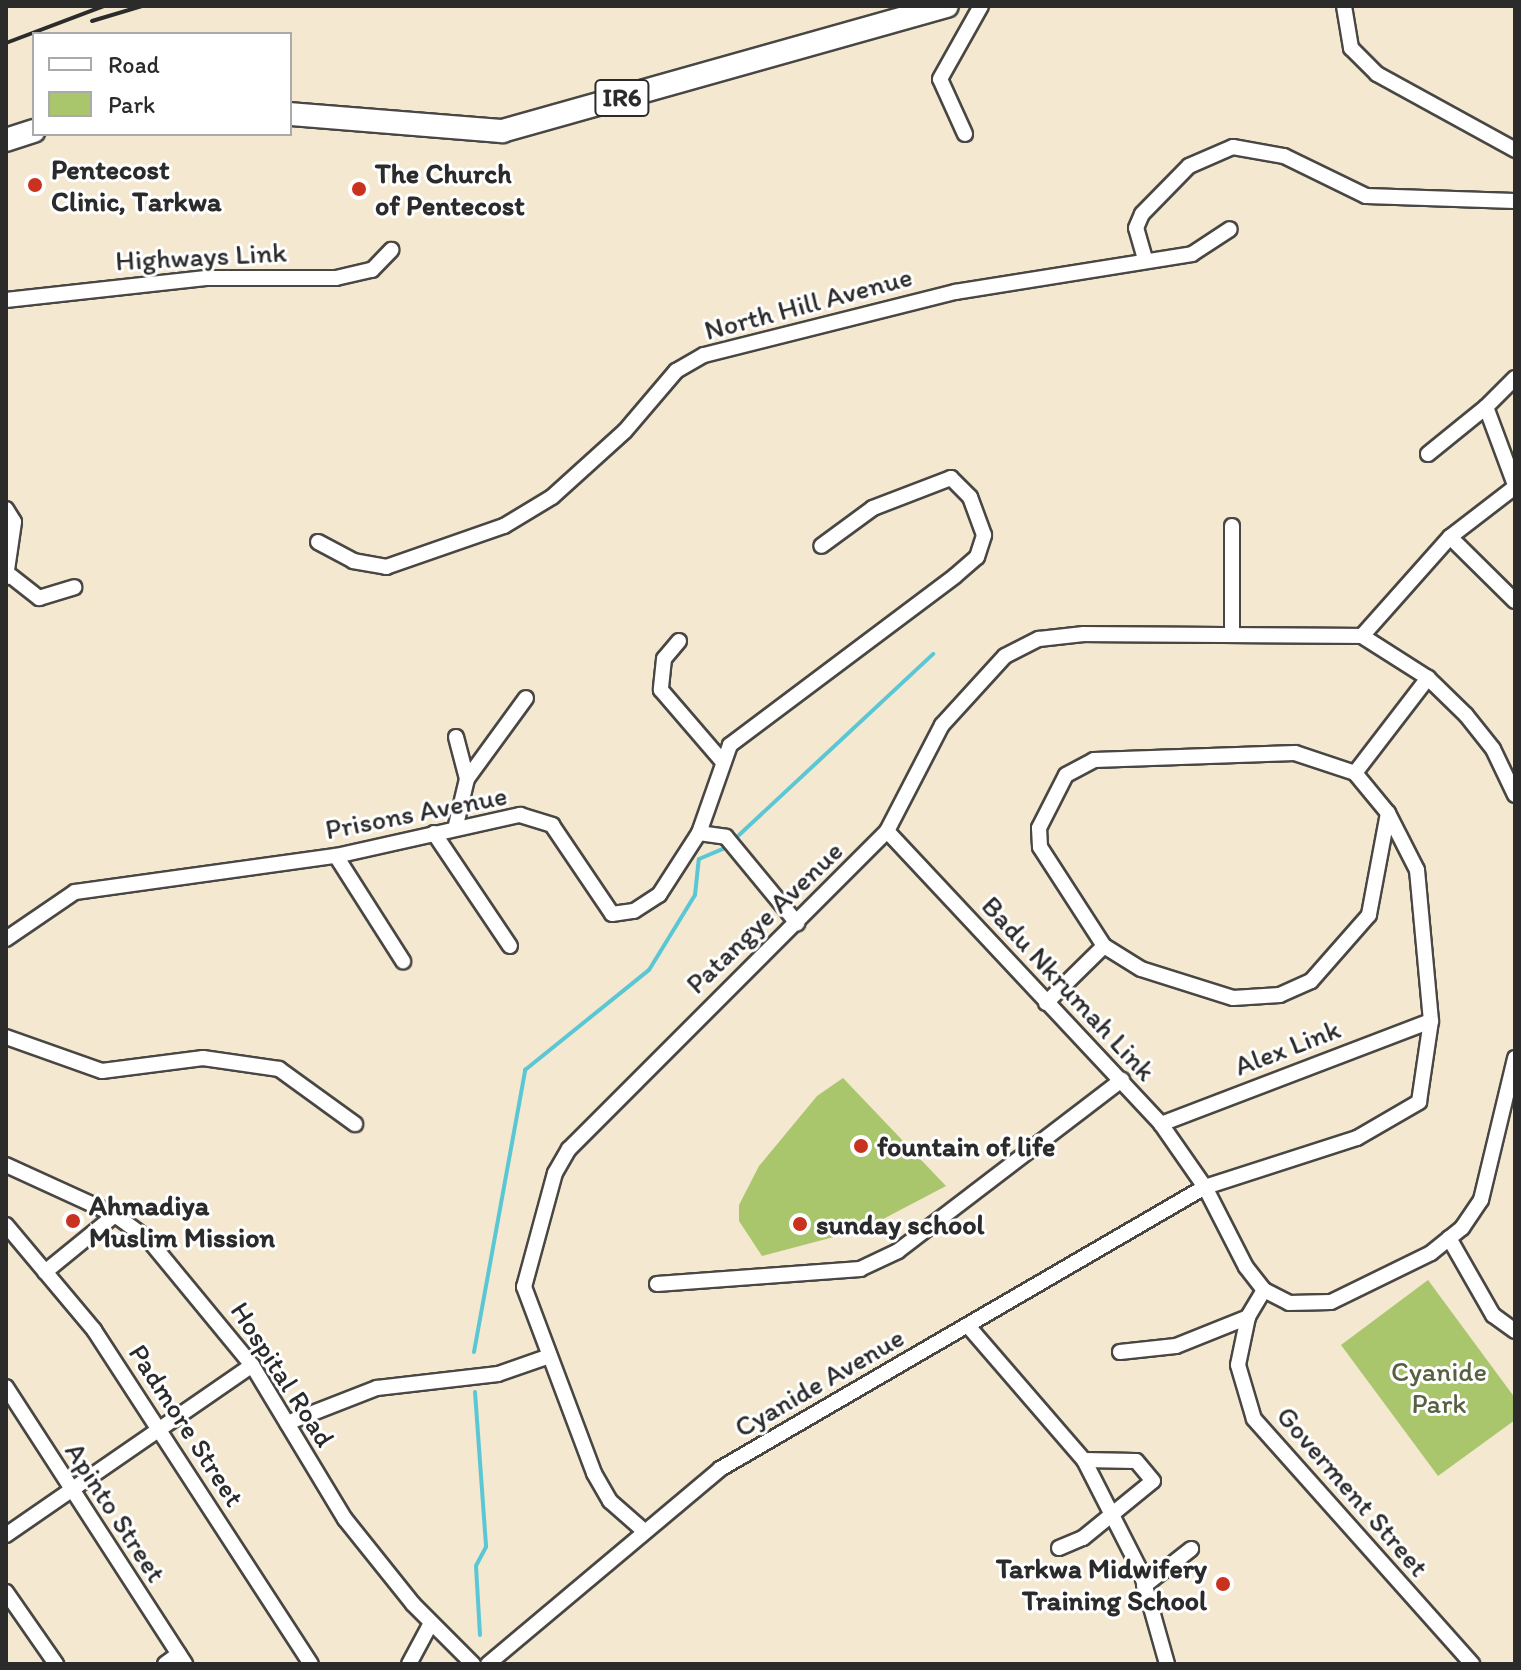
<!DOCTYPE html>
<html>
<head>
<meta charset="utf-8">
<style>
  body { margin:0 }
  #map { position:relative; width:1521px; height:1670px; overflow:hidden; background:#f4e8d0; font-family:Itim,sans-serif }
  div>[style] { position:absolute }
  .green>* { inset:0; background:#a9c66d }
  .stream>* { height:4px; margin:-2px; padding:0 2px; transform-origin:2px; border-radius:2px; background:#5bc7d4 }
  .roads { filter:drop-shadow(2px 0 #494744) drop-shadow(-2px 0 #494744) drop-shadow(0 2px #494744) drop-shadow(0 -2px #494744) }
  .minor>* { height:14px; margin:-7px; padding:0 7px; transform-origin:7px; border-radius:7px; background:#fff }
  .primary>* { height:22px; margin:-11px; padding:0 11px; transform-origin:11px; border-radius:11px; background:#fff }
  .rail>* { height:4px; margin:-2px; padding:0 2px; transform-origin:2px; border-radius:2px; background:#2b2b2b }
  .dots>* { width:22px; height:22px; translate:-50% -50%; box-sizing:border-box; border:4px solid #fff; border-radius:50% }
  span { translate:-50% -50%; white-space:nowrap; text-align:center; line-height:1.15; -webkit-text-stroke:6px #fff; paint-order:stroke }
  .shield-label span { padding:2px 6px; background:#fff; border:2px solid; border-radius:6px; -webkit-text-stroke-width:0 }
  .shield-label { font-size:26px; color:#2b2b2b; font-weight:700 }
  .poi-label { font-size:28px; color:#2b2b2b; font-weight:700 }
  .left { translate:0 -50%; text-align:left }
  .right { translate:-100% -50%; text-align:right }
  .street-label { font-size:28px; color:#2b2b2b }
  .park-label { font-size:28px; color:#576142 }
  .frame { position:absolute; inset:0; border:8px solid #2b2b2b; pointer-events:none }
  .legend { position:absolute; left:32px; top:32px; width:260px; height:104px; box-sizing:border-box; background:#fff; border:2px solid #aaa; margin:0; padding:10px 14px; list-style:none; font-size:24px; color:#2b2b2b }
  .legend li { display:flex; align-items:center; gap:16px; height:40px }
  .legend b { width:40px; border:2px solid #aaa }
</style>
</head>
<body>
<div id="map">
  <div class="green">
    <div style="clip-path:polygon(843px 1078px,946px 1186px,864px 1229px,762px 1256px,739px 1221px,739px 1205px,759px 1166px,817px 1096px)"></div>
    <div style="clip-path:polygon(1428px 1280px,1515px 1398px,1515px 1420px,1438px 1476px,1341px 1345px)"></div>
  </div>
  <div class="stream">
    <div style="left:738px;top:836px;width:267px;rotate:-43deg"></div>
    <div style="left:474px;top:1352px;width:287px;rotate:-79.7deg"></div>
    <div style="left:525px;top:1070px;width:159px;rotate:-38.9deg"></div>
    <div style="left:649px;top:970px;width:88px;rotate:-58.5deg"></div>
    <div style="left:695px;top:895px;width:36px;rotate:-84deg"></div>
    <div style="left:699px;top:859px;width:26px;rotate:-23deg"></div>
    <div style="left:475px;top:1392px;width:155px;rotate:85.9deg"></div>
    <div style="left:486px;top:1547px;width:21px;rotate:118deg"></div>
    <div style="left:476px;top:1566px;width:69px;rotate:86.7deg"></div>
  </div>
  <div class="roads">
    <div class="minor">
      <div style="left:1344px;top:6px;width:43px;rotate:80.5deg"></div>
      <div style="left:1351px;top:48px;width:37px;rotate:45deg"></div>
      <div style="left:1377px;top:74px;width:158px;rotate:28.8deg"></div>
      <div style="left:965px;top:134px;width:60px;rotate:-114.4deg"></div>
      <div style="left:940px;top:79px;width:84px;rotate:-60.7deg"></div>
      <div style="left:1145px;top:259px;width:32px;rotate:-106deg"></div>
      <div style="left:1136px;top:228px;width:15px;rotate:-67deg"></div>
      <div style="left:1142px;top:214px;width:67px;rotate:-45.6deg"></div>
      <div style="left:1189px;top:166px;width:48px;rotate:-23.4deg"></div>
      <div style="left:1233px;top:147px;width:52px;rotate:10deg"></div>
      <div style="left:1284px;top:156px;width:91px;rotate:26deg"></div>
      <div style="left:1366px;top:196px;width:149px;rotate:1.9deg"></div>
      <div style="left:6px;top:300px;width:201px;rotate:-6.3deg"></div>
      <div style="left:206px;top:278px;width:130px"></div>
      <div style="left:336px;top:278px;width:37px;rotate:-13deg"></div>
      <div style="left:372px;top:270px;width:28px;rotate:-46deg"></div>
      <div style="left:1515px;top:378px;width:41px;rotate:135deg"></div>
      <div style="left:1486px;top:407px;width:83px;rotate:69.6deg"></div>
      <div style="left:1428px;top:454px;width:75px;rotate:-39deg"></div>
      <div style="left:6px;top:509px;width:15px;rotate:58deg"></div>
      <div style="left:14px;top:522px;width:56px;rotate:98.3deg"></div>
      <div style="left:1232px;top:526px;width:107px;rotate:90deg"></div>
      <div style="left:1450px;top:537px;width:91px;rotate:44.6deg"></div>
      <div style="left:318px;top:542px;width:40px;rotate:28deg"></div>
      <div style="left:353px;top:561px;width:34px;rotate:10deg"></div>
      <div style="left:386px;top:567px;width:125px;rotate:-19.2deg"></div>
      <div style="left:504px;top:526px;width:56px;rotate:-31.1deg"></div>
      <div style="left:552px;top:497px;width:98px;rotate:-42.1deg"></div>
      <div style="left:625px;top:431px;width:79px;rotate:-49.6deg"></div>
      <div style="left:676px;top:371px;width:32px;rotate:-30deg"></div>
      <div style="left:704px;top:355px;width:259px;rotate:-14.1deg"></div>
      <div style="left:955px;top:292px;width:240px;rotate:-9.1deg"></div>
      <div style="left:1192px;top:254px;width:45px;rotate:-33.3deg"></div>
      <div style="left:11px;top:576px;width:36px;rotate:38deg"></div>
      <div style="left:39px;top:598px;width:37px;rotate:-17deg"></div>
      <div style="left:1362px;top:636px;width:78px;rotate:32.5deg"></div>
      <div style="left:1428px;top:678px;width:53px;rotate:44.2deg"></div>
      <div style="left:1466px;top:715px;width:43px;rotate:51.5deg"></div>
      <div style="left:1493px;top:749px;width:51px;rotate:64.4deg"></div>
      <div style="left:1362px;top:636px;width:132px;rotate:-48.4deg"></div>
      <div style="left:1450px;top:537px;width:82px;rotate:-37.6deg"></div>
      <div style="left:679px;top:641px;width:23px;rotate:130deg"></div>
      <div style="left:664px;top:659px;width:31px;rotate:96deg"></div>
      <div style="left:661px;top:690px;width:94px;rotate:49.3deg"></div>
      <div style="left:456px;top:737px;width:43px;rotate:75.3deg"></div>
      <div style="left:1295px;top:753px;width:63px;rotate:18.4deg"></div>
      <div style="left:1355px;top:773px;width:52px;rotate:50.5deg"></div>
      <div style="left:1388px;top:813px;width:104px;rotate:100.6deg"></div>
      <div style="left:1369px;top:915px;width:88px;rotate:131.3deg"></div>
      <div style="left:1311px;top:981px;width:34px;rotate:156deg"></div>
      <div style="left:1280px;top:995px;width:47px;rotate:176.3deg"></div>
      <div style="left:1233px;top:998px;width:96px;rotate:-162.5deg"></div>
      <div style="left:1141px;top:969px;width:44px;rotate:-148.1deg"></div>
      <div style="left:1104px;top:946px;width:118px;rotate:-122.9deg"></div>
      <div style="left:1040px;top:847px;width:19px;rotate:-93deg"></div>
      <div style="left:1039px;top:828px;width:59px;rotate:-63deg"></div>
      <div style="left:1066px;top:775px;width:32px;rotate:-28deg"></div>
      <div style="left:1094px;top:760px;width:201px;rotate:-2deg"></div>
      <div style="left:1355px;top:773px;width:120px;rotate:-52.5deg"></div>
      <div style="left:456px;top:825px;width:47px;rotate:-76.6deg"></div>
      <div style="left:467px;top:779px;width:100px;rotate:-53.9deg"></div>
      <div style="left:887px;top:831px;width:401px;rotate:46.9deg"></div>
      <div style="left:1161px;top:1124px;width:77px;rotate:55.1deg"></div>
      <div style="left:1205px;top:1187px;width:90px;rotate:62.9deg"></div>
      <div style="left:1246px;top:1267px;width:29px;rotate:52deg"></div>
      <div style="left:1264px;top:1290px;width:28px;rotate:27deg"></div>
      <div style="left:1289px;top:1303px;width:42px;rotate:-1.4deg"></div>
      <div style="left:1331px;top:1302px;width:111px;rotate:-26.1deg"></div>
      <div style="left:1431px;top:1253px;width:40px;rotate:-39deg"></div>
      <div style="left:1462px;top:1228px;width:34px;rotate:-56deg"></div>
      <div style="left:1481px;top:1200px;width:146px;rotate:-76.5deg"></div>
      <div style="left:434px;top:833px;width:136px;rotate:56.1deg"></div>
      <div style="left:699px;top:833px;width:27px;rotate:8deg"></div>
      <div style="left:726px;top:837px;width:112px;rotate:50.5deg"></div>
      <div style="left:336px;top:856px;width:125px;rotate:57.5deg"></div>
      <div style="left:6px;top:939px;width:83px;rotate:-34.3deg"></div>
      <div style="left:75px;top:892px;width:263px;rotate:-7.9deg"></div>
      <div style="left:336px;top:856px;width:189px;rotate:-12.6deg"></div>
      <div style="left:520px;top:815px;width:34px;rotate:17deg"></div>
      <div style="left:552px;top:825px;width:107px;rotate:56deg"></div>
      <div style="left:612px;top:914px;width:22px;rotate:-8deg"></div>
      <div style="left:634px;top:911px;width:30px;rotate:-33deg"></div>
      <div style="left:659px;top:895px;width:74px;rotate:-57.2deg"></div>
      <div style="left:699px;top:833px;width:93px;rotate:-70.6deg"></div>
      <div style="left:730px;top:745px;width:281px;rotate:-36.9deg"></div>
      <div style="left:955px;top:576px;width:29px;rotate:-41deg"></div>
      <div style="left:977px;top:557px;width:23px;rotate:-72deg"></div>
      <div style="left:984px;top:535px;width:40px;rotate:-110.2deg"></div>
      <div style="left:970px;top:497px;width:27px;rotate:-135deg"></div>
      <div style="left:951px;top:478px;width:84px;rotate:159deg"></div>
      <div style="left:873px;top:508px;width:64px;rotate:143.8deg"></div>
      <div style="left:1046px;top:1003px;width:81px;rotate:-44.5deg"></div>
      <div style="left:6px;top:1037px;width:102px;rotate:19.5deg"></div>
      <div style="left:102px;top:1071px;width:102px;rotate:-7.3deg"></div>
      <div style="left:203px;top:1058px;width:77px;rotate:8.2deg"></div>
      <div style="left:279px;top:1069px;width:94px;rotate:35.9deg"></div>
      <div style="left:1161px;top:1124px;width:289px;rotate:-20.9deg"></div>
      <div style="left:6px;top:1165px;width:120px;rotate:24.6deg"></div>
      <div style="left:115px;top:1215px;width:41px;rotate:36deg"></div>
      <div style="left:148px;top:1239px;width:163px;rotate:50.5deg"></div>
      <div style="left:252px;top:1365px;width:180px;rotate:58.9deg"></div>
      <div style="left:345px;top:1519px;width:109px;rotate:51.3deg"></div>
      <div style="left:413px;top:1604px;width:85px;rotate:45deg"></div>
      <div style="left:6px;top:1225px;width:137px;rotate:50deg"></div>
      <div style="left:94px;top:1330px;width:398px;rotate:57deg"></div>
      <div style="left:1449px;top:1238px;width:89px;rotate:60.3deg"></div>
      <div style="left:1493px;top:1315px;width:27px;rotate:36deg"></div>
      <div style="left:45px;top:1272px;width:90px;rotate:-39.2deg"></div>
      <div style="left:657px;top:1284px;width:204px;rotate:-4.2deg"></div>
      <div style="left:860px;top:1269px;width:42px;rotate:-25.3deg"></div>
      <div style="left:898px;top:1251px;width:282px;rotate:-37.4deg"></div>
      <div style="left:1264px;top:1290px;width:31px;rotate:121deg"></div>
      <div style="left:1248px;top:1317px;width:49px;rotate:101.8deg"></div>
      <div style="left:1238px;top:1365px;width:56px;rotate:73.5deg"></div>
      <div style="left:1254px;top:1419px;width:328px;rotate:48.3deg"></div>
      <div style="left:969px;top:1327px;width:176px;rotate:49.2deg"></div>
      <div style="left:1084px;top:1460px;width:126px;rotate:63deg"></div>
      <div style="left:1141px;top:1572px;width:96px;rotate:74.2deg"></div>
      <div style="left:1120px;top:1352px;width:56px;rotate:-6.1deg"></div>
      <div style="left:1176px;top:1346px;width:78px;rotate:-21.9deg"></div>
      <div style="left:6px;top:1387px;width:330px;rotate:57.1deg"></div>
      <div style="left:287px;top:1423px;width:97px;rotate:-21.3deg"></div>
      <div style="left:377px;top:1388px;width:122px;rotate:-6.6deg"></div>
      <div style="left:498px;top:1374px;width:52px;rotate:-19.1deg"></div>
      <div style="left:643px;top:1530px;width:44px;rotate:-138.7deg"></div>
      <div style="left:610px;top:1501px;width:32px;rotate:-120deg"></div>
      <div style="left:594px;top:1473px;width:199px;rotate:-110.6deg"></div>
      <div style="left:524px;top:1287px;width:118px;rotate:-74.8deg"></div>
      <div style="left:555px;top:1173px;width:28px;rotate:-60deg"></div>
      <div style="left:569px;top:1149px;width:450px;rotate:-45deg"></div>
      <div style="left:887px;top:831px;width:119px;rotate:-62.6deg"></div>
      <div style="left:942px;top:725px;width:93px;rotate:-47.6deg"></div>
      <div style="left:1005px;top:656px;width:38px;rotate:-27deg"></div>
      <div style="left:1039px;top:639px;width:45px;rotate:-6.3deg"></div>
      <div style="left:1084px;top:634px;width:278px;rotate:0.4deg"></div>
      <div style="left:6px;top:1535px;width:299px;rotate:-34.6deg"></div>
      <div style="left:1059px;top:1548px;width:26px;rotate:-23deg"></div>
      <div style="left:1083px;top:1538px;width:90px;rotate:-39.2deg"></div>
      <div style="left:1153px;top:1481px;width:26px;rotate:-130deg"></div>
      <div style="left:1136px;top:1461px;width:52px;rotate:-178.9deg"></div>
      <div style="left:1144px;top:1586px;width:60px;rotate:-38.2deg"></div>
      <div style="left:6px;top:1592px;width:88px;rotate:55.2deg"></div>
      <div style="left:165px;top:1664px;width:17px;rotate:-36deg"></div>
      <div style="left:409px;top:1664px;width:47px;rotate:-61.8deg"></div>
      <div style="left:488px;top:1664px;width:303px;rotate:-40deg"></div>
      <div style="left:720px;top:1469px;width:561px;rotate:-30.18deg"></div>
      <div style="left:1205px;top:1187px;width:160px;rotate:-17.9deg"></div>
      <div style="left:1357px;top:1138px;width:72px;rotate:-30.1deg"></div>
      <div style="left:1419px;top:1102px;width:82px;rotate:-81.6deg"></div>
      <div style="left:1431px;top:1021px;width:152px;rotate:-95.3deg"></div>
      <div style="left:1417px;top:870px;width:64px;rotate:-117deg"></div>
    </div>
    <div class="primary">
      <div style="left:290px;top:114px;width:213px;rotate:4.6deg"></div>
      <div style="left:502px;top:131px;width:462px;rotate:-15.7deg"></div>
      <div style="left:6px;top:140px;width:29px;rotate:-18deg"></div>
    </div>
  </div>
  <div class="rail">
    <div style="left:92px;top:21px;width:52px;rotate:-16.7deg"></div>
    <div style="left:6px;top:43px;width:105px;rotate:-20.7deg"></div>
  </div>
  <div class="dots">
    <div style="left:35px;top:185px;background:#c8321e"></div>
    <div style="left:359px;top:189px;background:#c8321e"></div>
    <div style="left:861px;top:1146px;background:#c8321e"></div>
    <div style="left:73px;top:1221px;background:#c8321e"></div>
    <div style="left:800px;top:1224px;background:#c8321e"></div>
    <div style="left:1223px;top:1584px;background:#c8321e"></div>
  </div>
  <div class="shield-label">
    <span style="left:622px;top:98px">IR6</span>
  </div>
  <div class="poi-label">
    <span class="left" style="left:51px;top:185px">Pentecost<br>Clinic, Tarkwa</span>
    <span class="left" style="left:375px;top:189px">The Church<br>of Pentecost</span>
    <span class="left" style="left:877px;top:1146px">fountain of life</span>
    <span class="left" style="left:89px;top:1221px">Ahmadiya<br>Muslim Mission</span>
    <span class="left" style="left:816px;top:1224px">sunday school</span>
    <span class="right" style="left:1207px;top:1584px">Tarkwa Midwifery<br>Training School</span>
  </div>
  <div class="street-label">
    <span style="left:201px;top:256px;rotate:-3deg">Highways Link</span>
    <span style="left:808px;top:303px;rotate:-15deg">North Hill Avenue</span>
    <span style="left:416px;top:812px;rotate:-11deg">Prisons Avenue</span>
    <span style="left:764px;top:917px;rotate:-44deg">Patangye Avenue</span>
    <span style="left:1069px;top:988px;rotate:47deg">Badu Nkrumah Link</span>
    <span style="left:1287px;top:1047px;rotate:-21deg">Alex Link</span>
    <span style="left:283px;top:1374px;rotate:57deg">Hospital Road</span>
    <span style="left:819px;top:1382px;rotate:-30deg">Cyanide Avenue</span>
    <span style="left:187px;top:1425px;rotate:57deg">Padmore Street</span>
    <span style="left:1353px;top:1491px;rotate:49deg">Goverment Street</span>
    <span style="left:116px;top:1512px;rotate:57deg">Apinto Street</span>
  </div>
  <div class="park-label">
    <span style="left:1439px;top:1387px">Cyanide<br>Park</span>
  </div>
  <div class="frame"></div>
  <ul class="legend">
  <li><b style="height:10px;background:#fff"></b>Road</li>
  <li><b style="height:22px;background:#a9c66d"></b>Park</li>
  </ul>
</div>
</body>
</html>
